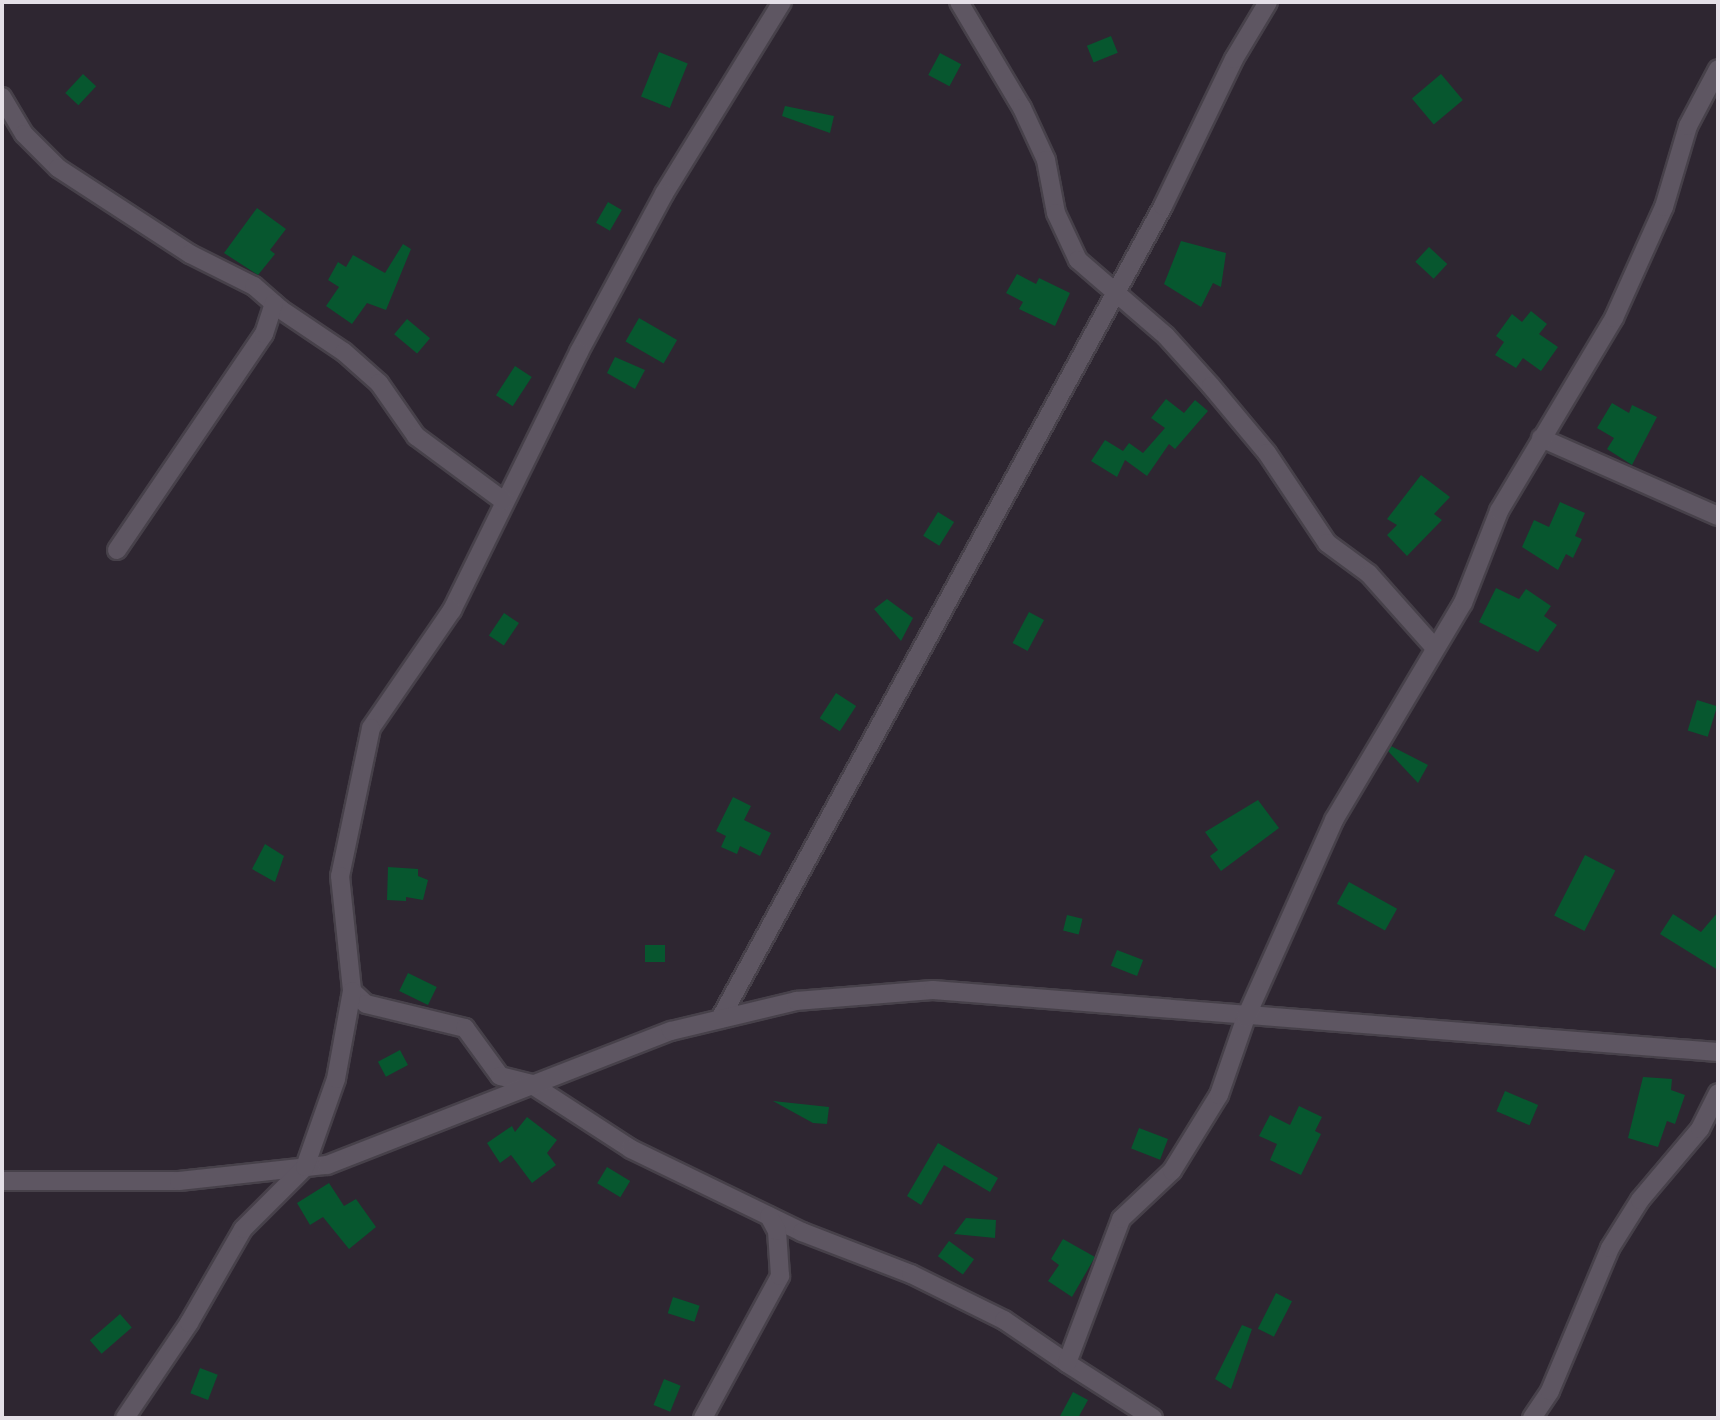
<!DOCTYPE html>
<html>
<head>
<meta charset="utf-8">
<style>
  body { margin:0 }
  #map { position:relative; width:1720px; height:1420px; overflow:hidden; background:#2e2631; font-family:"Crimson Pro",serif }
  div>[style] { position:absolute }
  .building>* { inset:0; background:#07572f; transform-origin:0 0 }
  .roads { filter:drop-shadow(2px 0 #47414a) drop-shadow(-2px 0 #47414a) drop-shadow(0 2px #47414a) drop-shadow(0 -2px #47414a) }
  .minor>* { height:18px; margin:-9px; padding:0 9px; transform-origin:9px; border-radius:9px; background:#5e5662 }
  span { translate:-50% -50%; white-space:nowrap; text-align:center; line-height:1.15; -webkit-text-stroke:5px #141115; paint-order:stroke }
  .frame { position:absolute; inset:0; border:4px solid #e4dfe7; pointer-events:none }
</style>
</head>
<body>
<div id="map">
  <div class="building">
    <div style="left:1111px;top:36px;width:18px;height:26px;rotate:68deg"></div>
    <div style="left:659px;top:52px;width:31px;height:48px;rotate:22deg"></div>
    <div style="left:940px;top:53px;width:24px;height:25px;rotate:28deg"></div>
    <div style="left:83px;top:74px;width:18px;height:26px;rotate:43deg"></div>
    <div style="left:1441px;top:74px;width:34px;height:38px;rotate:50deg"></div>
    <div style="clip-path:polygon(785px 106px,834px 116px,830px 133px,782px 116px)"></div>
    <div style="left:608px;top:202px;width:16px;height:24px;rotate:30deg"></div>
    <div style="clip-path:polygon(257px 208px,286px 229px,270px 250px,275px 254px,258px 275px,224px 253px)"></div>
    <div style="clip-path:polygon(1181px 241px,1226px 253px,1221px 287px,1213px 283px,1201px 307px,1164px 284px)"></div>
    <div style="clip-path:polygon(403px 244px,411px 249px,386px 310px,367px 303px,352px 324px,326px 306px,339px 287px,328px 280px,338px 262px,346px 267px,353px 255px,385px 273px)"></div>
    <div style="left:1429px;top:247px;width:25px;height:20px;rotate:43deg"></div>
    <div style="clip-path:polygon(1017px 274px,1036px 284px,1039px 278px,1070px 293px,1055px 326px,1019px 309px,1023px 302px,1006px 293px)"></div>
    <div style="clip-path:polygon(1531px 311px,1547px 324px,1539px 334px,1558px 347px,1541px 371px,1523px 358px,1516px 368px,1495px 355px,1504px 342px,1496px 336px,1512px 314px,1522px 322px)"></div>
    <div style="left:639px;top:318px;width:44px;height:27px;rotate:30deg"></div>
    <div style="left:407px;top:319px;width:30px;height:20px;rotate:40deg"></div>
    <div style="clip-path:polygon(615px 357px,645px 370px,635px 389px,607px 373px)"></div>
    <div style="left:515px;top:366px;width:20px;height:35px;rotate:33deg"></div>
    <div style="clip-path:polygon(1166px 399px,1184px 413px,1195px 400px,1208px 411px,1175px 449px,1169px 444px,1147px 476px,1125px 460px,1117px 477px,1091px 461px,1105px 440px,1123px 451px,1129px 443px,1143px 453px,1165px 428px,1151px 418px)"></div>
    <div style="clip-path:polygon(1612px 403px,1629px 413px,1632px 405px,1657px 417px,1632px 465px,1607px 449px,1614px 438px,1597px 428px)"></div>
    <div style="clip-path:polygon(1421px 475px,1450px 497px,1434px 514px,1442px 520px,1407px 556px,1387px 535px,1397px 525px,1387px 519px)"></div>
    <div style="clip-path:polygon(1560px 502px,1585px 513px,1575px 536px,1582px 539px,1573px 558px,1566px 554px,1558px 570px,1522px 547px,1534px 520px,1549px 527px)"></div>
    <div style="left:938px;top:512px;width:19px;height:28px;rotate:32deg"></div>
    <div style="clip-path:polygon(1496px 588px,1519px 599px,1526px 589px,1551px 606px,1544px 616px,1557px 625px,1538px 652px,1479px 622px)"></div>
    <div style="clip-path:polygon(887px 599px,913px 618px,901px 641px,874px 609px)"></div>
    <div style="left:1029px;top:612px;width:17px;height:35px;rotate:28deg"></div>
    <div style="left:504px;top:613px;width:18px;height:27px;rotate:34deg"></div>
    <div style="left:836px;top:693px;width:24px;height:30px;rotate:33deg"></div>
    <div style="left:1697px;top:700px;width:21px;height:32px;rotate:17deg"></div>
    <div style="clip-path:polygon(1391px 746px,1428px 765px,1418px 783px,1388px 751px)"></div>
    <div style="clip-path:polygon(733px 797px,751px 806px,744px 820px,771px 833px,760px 856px,740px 846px,737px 854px,721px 847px,726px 836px,716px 831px)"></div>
    <div style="clip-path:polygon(1258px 800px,1279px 828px,1221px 871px,1210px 856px,1218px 850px,1205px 832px)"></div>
    <div style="clip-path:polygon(265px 844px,284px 856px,275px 882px,252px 869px)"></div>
    <div style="left:1585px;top:855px;width:34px;height:68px;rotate:27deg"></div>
    <div style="clip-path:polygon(388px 867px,418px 869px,418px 876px,428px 880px,423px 900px,406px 897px,406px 901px,387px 900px)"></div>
    <div style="left:1349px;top:882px;width:55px;height:25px;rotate:29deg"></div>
    <div style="clip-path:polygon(1718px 912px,1718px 970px,1660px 934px,1673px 914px,1701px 932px)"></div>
    <div style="left:1067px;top:915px;width:16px;height:16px;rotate:14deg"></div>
    <div style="left:645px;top:945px;width:20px;height:17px"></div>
    <div style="left:1117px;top:950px;width:28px;height:17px;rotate:21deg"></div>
    <div style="left:408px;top:973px;width:32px;height:20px;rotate:26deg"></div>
    <div style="left:400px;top:1050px;width:17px;height:25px;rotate:62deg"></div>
    <div style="clip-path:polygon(1643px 1077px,1672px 1079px,1671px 1090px,1685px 1095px,1675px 1124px,1667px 1121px,1658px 1147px,1628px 1138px)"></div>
    <div style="left:1505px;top:1091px;width:36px;height:22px;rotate:23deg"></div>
    <div style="clip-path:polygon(773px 1101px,829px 1107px,827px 1124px,813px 1123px)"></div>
    <div style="clip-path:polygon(1299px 1106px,1322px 1117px,1315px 1131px,1321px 1134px,1301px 1175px,1270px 1160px,1277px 1144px,1259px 1136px,1270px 1115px,1290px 1125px)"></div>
    <div style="clip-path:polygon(527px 1117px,557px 1140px,547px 1153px,556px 1165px,532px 1183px,511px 1155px,500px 1163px,487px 1143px,512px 1126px,515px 1132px)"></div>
    <div style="left:1139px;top:1128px;width:31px;height:22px;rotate:21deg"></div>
    <div style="clip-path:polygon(938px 1143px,998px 1178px,990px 1192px,944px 1165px,921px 1205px,907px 1196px)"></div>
    <div style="left:607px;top:1167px;width:27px;height:19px;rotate:31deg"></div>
    <div style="clip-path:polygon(329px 1183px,344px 1206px,356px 1199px,376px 1227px,349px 1249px,323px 1217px,310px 1225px,297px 1203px)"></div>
    <div style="clip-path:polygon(966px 1218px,996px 1220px,995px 1238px,954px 1234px)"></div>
    <div style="clip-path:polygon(1063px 1239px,1095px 1257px,1072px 1297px,1048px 1281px,1059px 1265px,1051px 1259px)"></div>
    <div style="left:949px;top:1241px;width:31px;height:19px;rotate:36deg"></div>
    <div style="left:1276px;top:1293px;width:18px;height:40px;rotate:27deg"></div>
    <div style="left:673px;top:1297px;width:28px;height:17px;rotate:18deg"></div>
    <div style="left:120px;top:1314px;width:18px;height:40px;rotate:49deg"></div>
    <div style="clip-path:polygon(1242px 1325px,1252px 1329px,1231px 1389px,1215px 1379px)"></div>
    <div style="left:200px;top:1368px;width:19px;height:27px;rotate:21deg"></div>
    <div style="left:664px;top:1379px;width:18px;height:28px;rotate:22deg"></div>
    <div style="clip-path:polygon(1073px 1392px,1088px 1400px,1078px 1418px,1059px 1418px)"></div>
  </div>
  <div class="roads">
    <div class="minor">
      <div style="left:782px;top:2px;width:225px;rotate:121.6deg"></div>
      <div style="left:664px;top:194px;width:179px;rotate:118.3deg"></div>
      <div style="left:579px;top:352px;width:288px;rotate:116.2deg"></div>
      <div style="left:452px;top:610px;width:143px;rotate:124.5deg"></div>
      <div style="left:371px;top:728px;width:151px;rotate:101.8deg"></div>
      <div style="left:340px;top:876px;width:116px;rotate:84deg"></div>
      <div style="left:352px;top:991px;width:19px;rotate:43deg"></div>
      <div style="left:366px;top:1004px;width:102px;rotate:13.6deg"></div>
      <div style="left:465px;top:1028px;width:59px;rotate:53.9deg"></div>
      <div style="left:500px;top:1076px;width:32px;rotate:14deg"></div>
      <div style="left:531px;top:1084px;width:119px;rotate:33deg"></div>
      <div style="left:631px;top:1149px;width:190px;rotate:25.9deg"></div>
      <div style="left:802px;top:1232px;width:117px;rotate:21.1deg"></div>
      <div style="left:911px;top:1274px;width:104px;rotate:26.3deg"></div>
      <div style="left:1004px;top:1320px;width:76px;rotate:34.3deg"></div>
      <div style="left:959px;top:2px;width:123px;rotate:59.3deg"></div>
      <div style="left:1022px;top:108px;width:57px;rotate:65.2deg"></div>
      <div style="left:1046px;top:160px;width:54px;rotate:79.3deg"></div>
      <div style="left:1056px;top:213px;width:52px;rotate:64.9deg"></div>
      <div style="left:1078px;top:260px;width:116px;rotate:40.8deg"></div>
      <div style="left:1166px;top:336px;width:67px;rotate:48deg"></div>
      <div style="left:1211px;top:386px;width:87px;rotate:50.1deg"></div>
      <div style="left:1267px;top:453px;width:108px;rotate:56.3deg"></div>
      <div style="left:1327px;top:543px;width:52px;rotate:36.4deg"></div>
      <div style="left:1369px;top:574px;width:99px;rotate:48.3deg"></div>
      <div style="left:2px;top:97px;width:43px;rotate:59.3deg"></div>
      <div style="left:24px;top:134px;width:48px;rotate:45deg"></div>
      <div style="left:58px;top:168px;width:158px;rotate:33.1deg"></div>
      <div style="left:190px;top:254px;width:72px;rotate:26.6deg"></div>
      <div style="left:254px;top:286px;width:35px;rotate:41deg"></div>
      <div style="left:280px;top:309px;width:77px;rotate:33.9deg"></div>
      <div style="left:344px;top:352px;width:47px;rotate:41.5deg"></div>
      <div style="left:379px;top:383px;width:65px;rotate:55.1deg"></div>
      <div style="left:416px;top:436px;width:109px;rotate:36.5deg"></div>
      <div style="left:1541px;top:438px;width:193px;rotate:23.8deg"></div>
      <div style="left:117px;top:550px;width:261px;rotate:-55.8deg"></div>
      <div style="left:264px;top:334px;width:32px;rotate:-72deg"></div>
      <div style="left:720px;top:1019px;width:926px;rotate:-61.41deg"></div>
      <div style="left:1163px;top:206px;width:163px;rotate:-64.2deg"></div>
      <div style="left:1234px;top:59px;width:66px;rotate:-59.2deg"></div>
      <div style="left:2px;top:1181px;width:177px"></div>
      <div style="left:179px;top:1181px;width:149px;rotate:-6.2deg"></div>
      <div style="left:327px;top:1165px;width:369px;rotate:-21.3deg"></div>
      <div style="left:671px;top:1031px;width:129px;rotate:-13.5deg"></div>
      <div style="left:796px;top:1001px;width:137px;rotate:-4.6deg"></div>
      <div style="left:933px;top:990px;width:787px;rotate:4.52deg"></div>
      <div style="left:125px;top:1418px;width:115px;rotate:-56deg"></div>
      <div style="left:189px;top:1323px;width:108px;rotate:-60.1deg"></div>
      <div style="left:243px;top:1229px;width:88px;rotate:-45deg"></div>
      <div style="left:305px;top:1167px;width:93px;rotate:-70.6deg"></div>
      <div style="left:336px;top:1079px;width:89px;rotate:-79.7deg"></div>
      <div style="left:703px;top:1418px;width:162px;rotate:-61.5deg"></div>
      <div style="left:780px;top:1276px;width:45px;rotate:-93.8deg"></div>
      <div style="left:777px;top:1231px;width:17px;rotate:-118deg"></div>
      <div style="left:1153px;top:1418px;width:102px;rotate:-147.4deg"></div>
      <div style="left:1067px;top:1363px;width:154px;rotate:-69.4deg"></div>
      <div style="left:1121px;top:1219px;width:70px;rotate:-43.3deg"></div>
      <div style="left:1172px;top:1171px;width:89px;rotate:-58.3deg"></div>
      <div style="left:1219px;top:1095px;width:83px;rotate:-70.9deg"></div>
      <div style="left:1246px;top:1017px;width:216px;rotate:-65.9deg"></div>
      <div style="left:1334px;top:820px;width:252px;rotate:-59.3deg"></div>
      <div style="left:1463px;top:603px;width:99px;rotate:-68.6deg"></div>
      <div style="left:1499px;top:511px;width:225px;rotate:-59.2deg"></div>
      <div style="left:1614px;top:318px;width:122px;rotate:-65.8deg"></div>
      <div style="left:1664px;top:207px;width:84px;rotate:-73.5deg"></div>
      <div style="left:1688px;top:126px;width:64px;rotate:-62.2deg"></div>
      <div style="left:1532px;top:1418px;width:32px;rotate:-56deg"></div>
      <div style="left:1550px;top:1391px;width:155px;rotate:-67.2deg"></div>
      <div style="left:1610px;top:1248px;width:57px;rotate:-58deg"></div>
      <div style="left:1640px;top:1200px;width:93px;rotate:-49.8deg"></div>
      <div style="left:1700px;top:1129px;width:40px;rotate:-63.4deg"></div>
    </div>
  </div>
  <div class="frame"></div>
</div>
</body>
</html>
